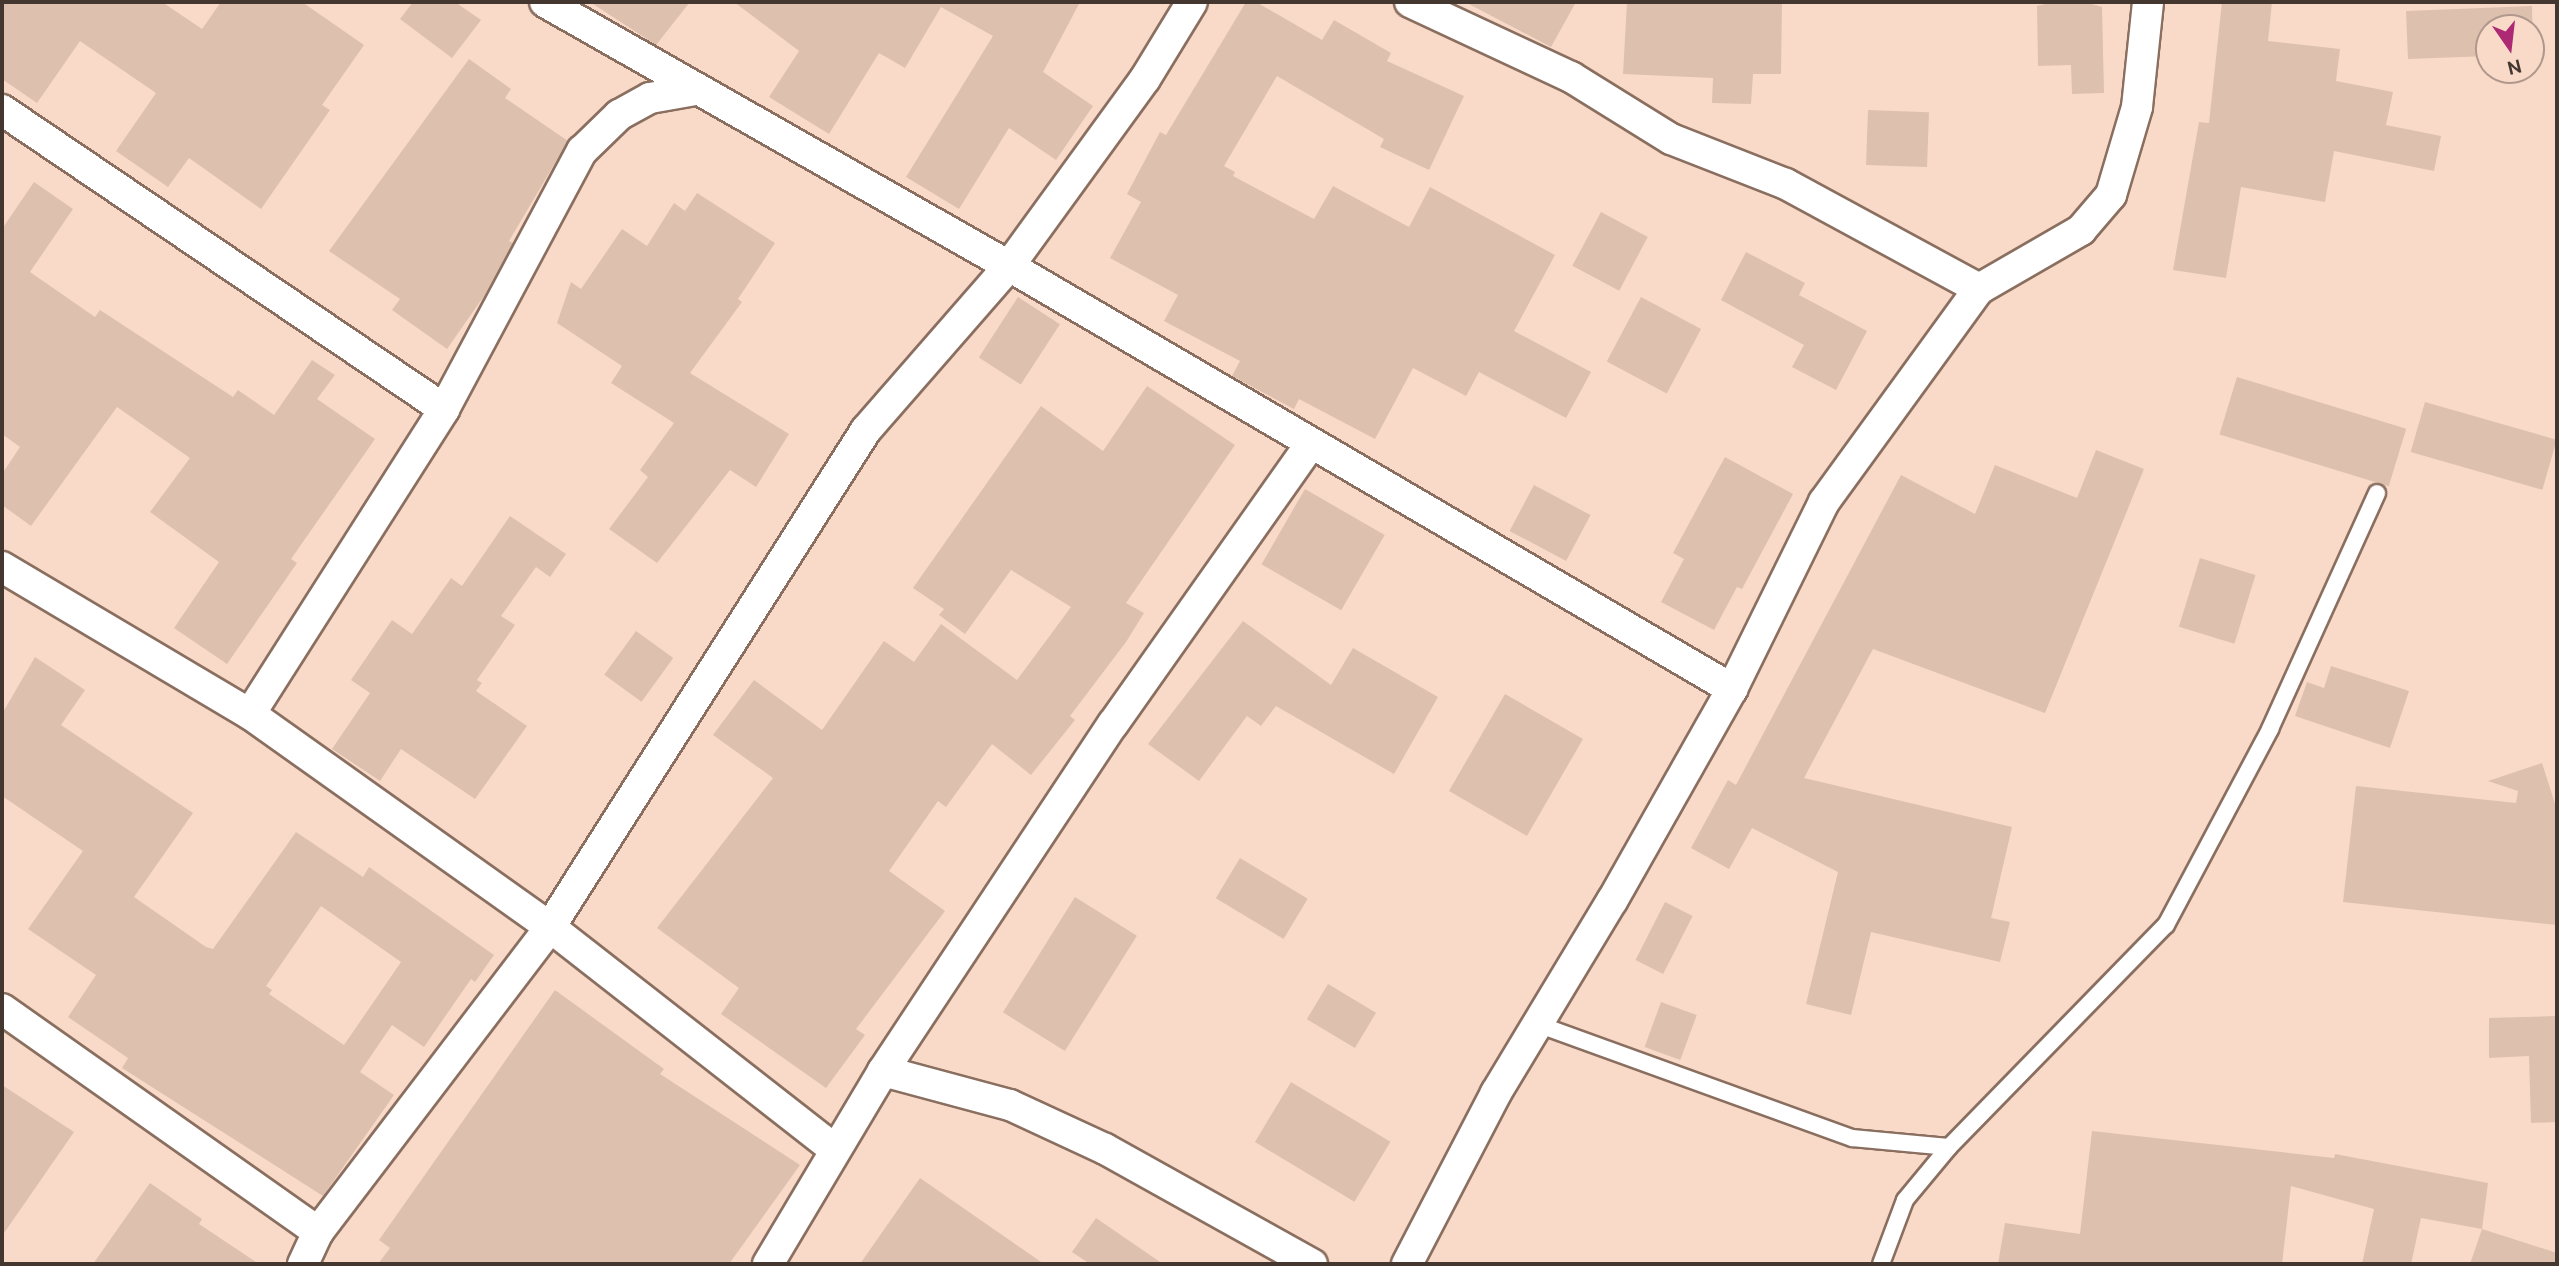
<!DOCTYPE html>
<html>
<head>
<meta charset="utf-8">
<style>
  body { margin:0 }
  #map { position:relative; width:2559px; height:1266px; overflow:hidden; background:#f9dac9; font-family:Ubuntu,sans-serif }
  div>[style] { position:absolute }
  .building>* { inset:0; background:#dec0af; transform-origin:0 0 }
  .roads { filter:drop-shadow(2px 0 #8a6f60) drop-shadow(-2px 0 #8a6f60) drop-shadow(0 2px #8a6f60) drop-shadow(0 -2px #8a6f60) }
  .service>* { height:16px; margin:-8px; padding:0 8px; transform-origin:8px; border-radius:8px; background:#fff }
  .minor>* { height:30px; margin:-15px; padding:0 15px; transform-origin:15px; border-radius:15px; background:#fff }
  span { translate:-50% -50%; white-space:nowrap; text-align:center; line-height:1.15; -webkit-text-stroke:7px #f9dac9; paint-order:stroke }
  .frame { position:absolute; inset:0; border:4px solid #433730; pointer-events:none }
  .north { position:absolute; left:2475px; top:14px; width:70px; height:70px; box-sizing:border-box; background:#f9dac9; border:2px solid #b0998c; border-radius:50%; rotate:166deg; font-size:19px; font-weight:700; line-height:28px; text-align:center; color:#433730 }
  .north::after { content:''; display:block; margin:auto; width:24px; height:32px; background:#ad2973; clip-path:polygon(50% 0,100% 100%,50% 72%,0 100%) }
</style>
</head>
<body>
<div id="map">
  <div class="building">
    <div style="clip-path:polygon(2px 2px,162px 2px,202px 29px,221px 2px,302px 2px,364px 45px,322px 105px,330px 110px,261px 209px,189px 158px,168px 187px,116px 151px,156px 93px,80px 41px,37px 103px,2px 79px)"></div>
    <div style="clip-path:polygon(413px 2px,455px 2px,481px 20px,452px 58px,400px 19px)"></div>
    <div style="clip-path:polygon(590px 2px,690px 2px,656px 45px)"></div>
    <div style="clip-path:polygon(734px 2px,1080px 2px,1043px 72px,1093px 106px,1056px 160px,1009px 128px,959px 209px,906px 177px,993px 36px,941px 7px,905px 68px,879px 53px,829px 134px,769px 97px,799px 51px)"></div>
    <div style="clip-path:polygon(1246px 2px,1256px 2px,1322px 40px,1334px 20px,1391px 53px,1387px 61px,1464px 96px,1429px 170px,1380px 147px,1384px 139px,1277px 76px,1224px 166px,1235px 172px,1233px 176px,1314px 219px,1333px 186px,1409px 227px,1430px 187px,1555px 255px,1514px 331px,1591px 372px,1566px 418px,1479px 372px,1466px 396px,1413px 368px,1375px 439px,1299px 399px,1294px 409px,1232px 376px,1240px 361px,1164px 321px,1178px 295px,1110px 258px,1141px 202px,1127px 194px,1160px 132px,1166px 135px)"></div>
    <div style="clip-path:polygon(1465px 2px,1576px 2px,1551px 47px)"></div>
    <div style="clip-path:polygon(1627px 2px,1782px 2px,1781px 74px,1753px 74px,1751px 104px,1712px 103px,1713px 78px,1623px 74px)"></div>
    <div style="clip-path:polygon(2054px 2px,2085px 2px,2102px 7px,2104px 93px,2072px 94px,2071px 65px,2038px 66px,2037px 6px)"></div>
    <div style="clip-path:polygon(2222px 2px,2272px 2px,2268px 41px,2340px 49px,2336px 81px,2393px 92px,2386px 125px,2441px 136px,2434px 171px,2334px 151px,2325px 202px,2241px 187px,2226px 278px,2173px 270px,2199px 122px,2209px 123px)"></div>
    <div style="clip-path:polygon(2532px 6px,2533px 54px,2531px 28px,2489px 28px,2489px 56px,2408px 59px,2406px 11px)"></div>
    <div style="clip-path:polygon(469px 59px,511px 89px,505px 98px,568px 141px,509px 241px,513px 243px,484px 296px,447px 349px,392px 310px,400px 299px,329px 251px)"></div>
    <div style="left:1868px;top:110px;width:61px;height:55px;rotate:2deg"></div>
    <div style="clip-path:polygon(34px 182px,73px 209px,30px 272px,95px 317px,100px 310px,233px 397px,238px 390px,274px 415px,312px 360px,335px 375px,317px 399px,375px 439px,291px 559px,297px 563px,227px 664px,174px 628px,219px 562px,150px 512px,190px 458px,117px 407px,31px 526px,2px 505px,2px 474px,20px 447px,2px 434px,2px 229px)"></div>
    <div style="clip-path:polygon(697px 193px,775px 243px,738px 299px,742px 302px,690px 373px,789px 434px,756px 487px,730px 470px,657px 563px,609px 529px,648px 477px,640px 470px,674px 423px,611px 383px,622px 366px,557px 323px,571px 282px,581px 289px,622px 229px,647px 246px,674px 203px,685px 211px)"></div>
    <div style="left:1601px;top:212px;width:53px;height:61px;rotate:28deg"></div>
    <div style="clip-path:polygon(1746px 252px,1805px 283px,1799px 295px,1867px 331px,1836px 390px,1792px 367px,1804px 345px,1721px 300px)"></div>
    <div style="left:1018px;top:297px;width:50px;height:72px;rotate:33deg"></div>
    <div style="left:1641px;top:297px;width:68px;height:73px;rotate:28deg"></div>
    <div style="left:2237px;top:377px;width:177px;height:60px;rotate:17deg"></div>
    <div style="clip-path:polygon(1147px 386px,1235px 445px,1126px 603px,1144px 613px,1126px 642px,1070px 716px,1075px 720px,1031px 775px,992px 744px,946px 807px,938px 801px,889px 871px,945px 911px,856px 1029px,865px 1035px,826px 1088px,721px 1014px,739px 988px,657px 928px,773px 778px,713px 735px,754px 680px,822px 730px,884px 641px,914px 662px,941px 624px,1017px 680px,1071px 607px,1011px 570px,965px 634px,939px 615px,944px 609px,913px 588px,1041px 406px,1103px 451px)"></div>
    <div style="left:2425px;top:402px;width:137px;height:52px;rotate:16deg"></div>
    <div style="clip-path:polygon(2096px 450px,2144px 469px,2045px 713px,1873px 649px,1804px 778px,2012px 827px,1991px 918px,2010px 922px,2000px 962px,1871px 932px,1851px 1015px,1806px 1004px,1838px 872px,1752px 828px,1729px 869px,1691px 848px,1728px 780px,1736px 785px,1901px 475px,1975px 514px,1995px 465px,2077px 498px)"></div>
    <div style="clip-path:polygon(1725px 457px,1793px 494px,1742px 589px,1737px 587px,1714px 630px,1661px 602px,1684px 559px,1673px 553px)"></div>
    <div style="left:1534px;top:485px;width:64px;height:52px;rotate:28deg"></div>
    <div style="left:1305px;top:489px;width:92px;height:87px;rotate:30deg"></div>
    <div style="clip-path:polygon(510px 516px,566px 554px,550px 577px,536px 567px,501px 616px,515px 625px,477px 680px,482px 683px,476px 691px,527px 726px,475px 799px,401px 749px,380px 781px,332px 749px,370px 693px,351px 680px,392px 620px,412px 634px,451px 578px,462px 586px)"></div>
    <div style="left:2200px;top:558px;width:58px;height:72px;rotate:17deg"></div>
    <div style="clip-path:polygon(1243px 621px,1331px 685px,1353px 648px,1438px 697px,1394px 774px,1276px 706px,1261px 726px,1247px 716px,1199px 781px,1148px 744px)"></div>
    <div style="left:636px;top:631px;width:46px;height:54px;rotate:36deg"></div>
    <div style="clip-path:polygon(evenodd,35px 657px,85px 690px,61px 725px,193px 813px,134px 897px,206px 947px,213px 949px,296px 832px,363px 877px,369px 867px,494px 955px,475px 982px,471px 979px,424px 1047px,392px 1025px,360px 1072px,394px 1095px,323px 1196px,122px 1068px,128px 1058px,68px 1017px,96px 975px,28px 929px,83px 851px,2px 796px,2px 714px,35px 657px,321px 906px,401px 962px,344px 1045px,269px 994px,272px 990px,266px 986px,321px 906px)"></div>
    <div style="clip-path:polygon(2331px 666px,2409px 691px,2390px 748px,2295px 716px,2307px 682px,2324px 688px)"></div>
    <div style="left:1505px;top:694px;width:90px;height:112px;rotate:30deg"></div>
    <div style="clip-path:polygon(2542px 763px,2557px 810px,2557px 925px,2343px 902px,2356px 786px,2516px 803px,2518px 791px,2488px 781px)"></div>
    <div style="left:1240px;top:858px;width:79px;height:47px;rotate:31deg"></div>
    <div style="left:1075px;top:897px;width:73px;height:136px;rotate:32deg"></div>
    <div style="left:1665px;top:902px;width:31px;height:65px;rotate:27deg"></div>
    <div style="left:1328px;top:984px;width:56px;height:41px;rotate:31deg"></div>
    <div style="clip-path:polygon(555px 990px,664px 1069px,660px 1074px,800px 1165px,729px 1264px,378px 1264px,390px 1248px,379px 1240px)"></div>
    <div style="left:1661px;top:1002px;width:38px;height:48px;rotate:20deg"></div>
    <div style="clip-path:polygon(2557px 1016px,2557px 1122px,2531px 1123px,2529px 1056px,2489px 1058px,2489px 1018px)"></div>
    <div style="left:1291px;top:1082px;width:116px;height:70px;rotate:31deg"></div>
    <div style="clip-path:polygon(2px 1085px,74px 1132px,2px 1236px)"></div>
    <div style="clip-path:polygon(2092px 1131px,2334px 1158px,2335px 1154px,2488px 1183px,2482px 1229px,2421px 1218px,2411px 1264px,2362px 1264px,2374px 1209px,2291px 1186px,2282px 1264px,1998px 1264px,2005px 1223px,2080px 1234px)"></div>
    <div style="clip-path:polygon(920px 1178px,1044px 1264px,860px 1264px)"></div>
    <div style="clip-path:polygon(150px 1183px,202px 1219px,199px 1224px,259px 1264px,93px 1264px)"></div>
    <div style="clip-path:polygon(1096px 1218px,1163px 1264px,1090px 1264px,1072px 1252px)"></div>
    <div style="clip-path:polygon(2482px 1229px,2557px 1253px,2557px 1264px,2470px 1264px)"></div>
  </div>
  <div class="roads">
    <div class="service">
      <div style="left:1537px;top:1024px;width:335px;rotate:19.9deg"></div>
      <div style="left:1852px;top:1138px;width:97px;rotate:5.3deg"></div>
      <div style="left:1881px;top:1264px;width:68px;rotate:-69.4deg"></div>
      <div style="left:1905px;top:1200px;width:69px;rotate:-50.3deg"></div>
      <div style="left:1949px;top:1147px;width:310px;rotate:-45.7deg"></div>
      <div style="left:2166px;top:925px;width:222px;rotate:-62deg"></div>
      <div style="left:2270px;top:729px;width:259px;rotate:-65.6deg"></div>
    </div>
    <div class="minor">
      <div style="left:545px;top:2px;width:534px;rotate:29.64deg"></div>
      <div style="left:1009px;top:266px;width:838px;rotate:30.33deg"></div>
      <div style="left:1410px;top:2px;width:178px;rotate:25deg"></div>
      <div style="left:1571px;top:77px;width:118px;rotate:31.8deg"></div>
      <div style="left:1671px;top:139px;width:123px;rotate:21.4deg"></div>
      <div style="left:1786px;top:184px;width:220px;rotate:28.5deg"></div>
      <div style="left:2px;top:110px;width:534px;rotate:34.08deg"></div>
      <div style="left:2px;top:567px;width:288px;rotate:30.7deg"></div>
      <div style="left:250px;top:714px;width:368px;rotate:35.4deg"></div>
      <div style="left:550px;top:927px;width:360px;rotate:38deg"></div>
      <div style="left:250px;top:714px;width:361px;rotate:-57.5deg"></div>
      <div style="left:444px;top:409px;width:293px;rotate:-61.9deg"></div>
      <div style="left:582px;top:151px;width:52px;rotate:-44.2deg"></div>
      <div style="left:619px;top:115px;width:35px;rotate:-29deg"></div>
      <div style="left:650px;top:98px;width:46px;rotate:-10.1deg"></div>
      <div style="left:2px;top:1009px;width:387px;rotate:35.2deg"></div>
      <div style="left:883px;top:1071px;width:131px;rotate:15deg"></div>
      <div style="left:1010px;top:1105px;width:105px;rotate:24.9deg"></div>
      <div style="left:1105px;top:1149px;width:237px;rotate:29.1deg"></div>
      <div style="left:303px;top:1264px;width:35px;rotate:-65deg"></div>
      <div style="left:318px;top:1232px;width:383px;rotate:-52.7deg"></div>
      <div style="left:550px;top:927px;width:589px;rotate:-57.55deg"></div>
      <div style="left:866px;top:430px;width:218px;rotate:-48.9deg"></div>
      <div style="left:1009px;top:266px;width:231px;rotate:-54deg"></div>
      <div style="left:1145px;top:79px;width:90px;rotate:-58.6deg"></div>
      <div style="left:768px;top:1264px;width:225px;rotate:-59.2deg"></div>
      <div style="left:883px;top:1071px;width:416px;rotate:-56.5deg"></div>
      <div style="left:1113px;top:724px;width:342px;rotate:-54.8deg"></div>
      <div style="left:1407px;top:1264px;width:193px;rotate:-62.5deg"></div>
      <div style="left:1496px;top:1093px;width:224px;rotate:-58.9deg"></div>
      <div style="left:1612px;top:901px;width:244px;rotate:-60.5deg"></div>
      <div style="left:1732px;top:689px;width:208px;rotate:-63.8deg"></div>
      <div style="left:1824px;top:502px;width:263px;rotate:-54deg"></div>
      <div style="left:1979px;top:289px;width:118px;rotate:-30deg"></div>
      <div style="left:2081px;top:230px;width:46px;rotate:-49.4deg"></div>
      <div style="left:2111px;top:195px;width:92px;rotate:-73.5deg"></div>
      <div style="left:2137px;top:107px;width:106px;rotate:-84deg"></div>
    </div>
  </div>
  <div class="frame"></div>
  <div class="north">N</div>
</div>
</body>
</html>
